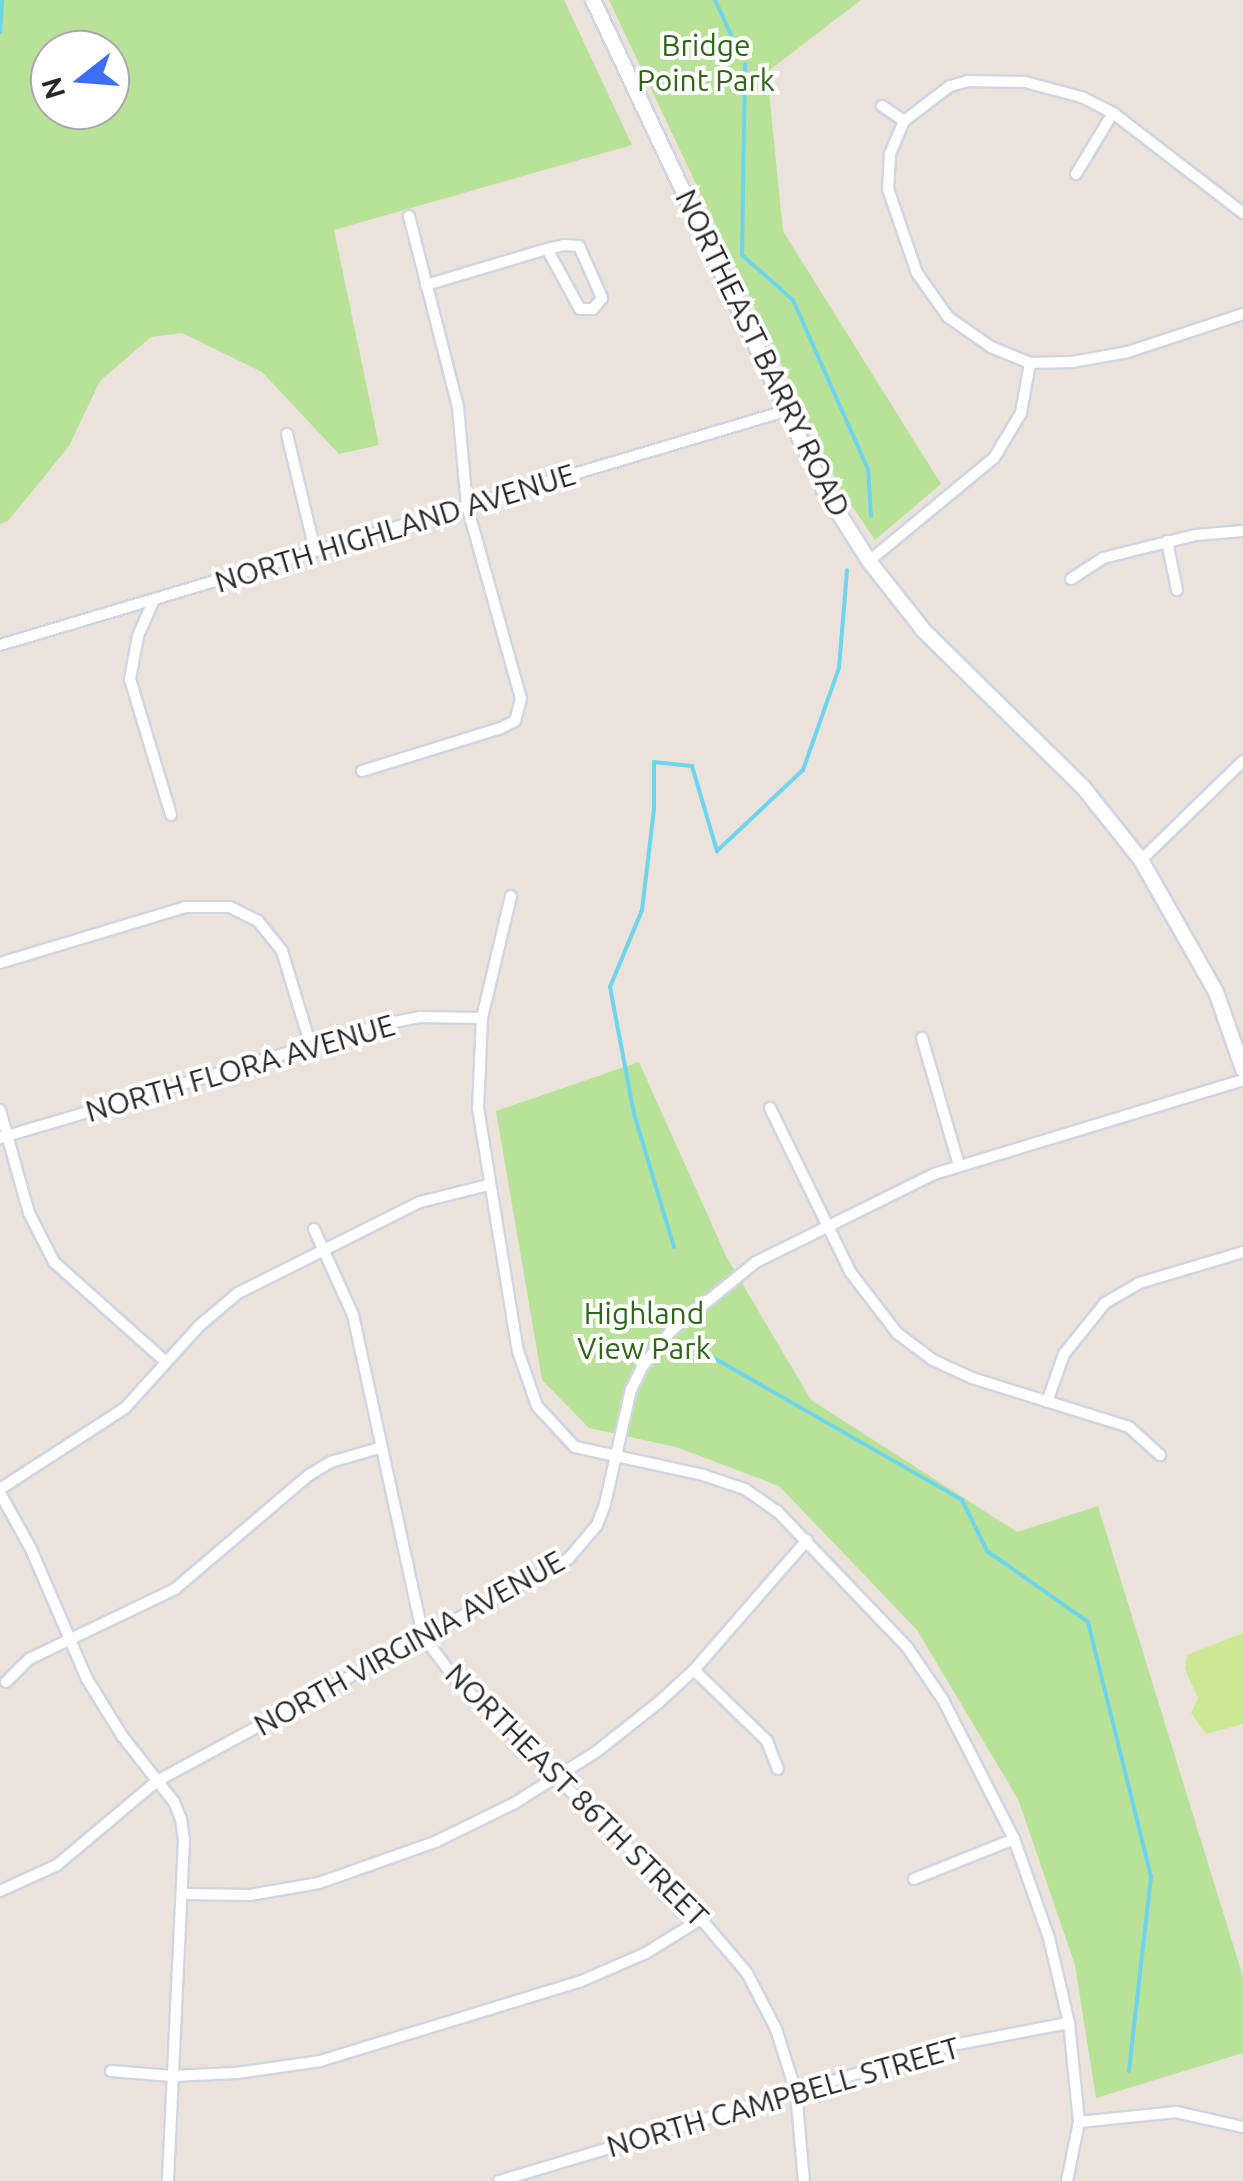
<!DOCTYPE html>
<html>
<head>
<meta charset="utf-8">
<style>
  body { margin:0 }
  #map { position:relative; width:1243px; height:2181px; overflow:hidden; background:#ebe3db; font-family:Ubuntu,sans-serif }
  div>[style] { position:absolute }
  .green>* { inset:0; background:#b7e298 }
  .pitch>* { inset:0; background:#cbe994 }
  .stream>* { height:4px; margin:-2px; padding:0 2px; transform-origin:2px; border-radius:2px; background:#6fd5ed }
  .roads { filter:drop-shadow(2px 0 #d0d5e2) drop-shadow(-2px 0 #d0d5e2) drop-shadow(0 2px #d0d5e2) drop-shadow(0 -2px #d0d5e2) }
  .minor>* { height:10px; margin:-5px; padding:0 5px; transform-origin:5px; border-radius:5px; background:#fff }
  .secondary>* { height:14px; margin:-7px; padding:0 7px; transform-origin:7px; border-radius:7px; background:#fff }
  span { translate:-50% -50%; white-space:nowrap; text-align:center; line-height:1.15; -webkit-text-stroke:8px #fff; paint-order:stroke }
  .park-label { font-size:30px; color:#30651a }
  .street-label { font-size:30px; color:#292929 }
  .north { position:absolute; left:30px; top:30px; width:100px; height:100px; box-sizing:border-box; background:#fff; border:2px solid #a9a9a9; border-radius:50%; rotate:253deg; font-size:28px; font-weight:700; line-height:40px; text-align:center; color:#292929 }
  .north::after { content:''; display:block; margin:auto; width:35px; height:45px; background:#3c6ef7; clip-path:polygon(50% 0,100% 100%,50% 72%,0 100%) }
</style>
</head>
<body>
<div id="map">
  <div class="green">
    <div style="clip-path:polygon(evenodd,0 0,564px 0,632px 145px,334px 230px,379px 445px,339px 454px,262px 372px,182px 333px,151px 337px,100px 381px,69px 446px,8px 521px,0 524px,0 0,50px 50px,110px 50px,110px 110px,50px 110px,50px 50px)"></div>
    <div style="clip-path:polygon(609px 0,861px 0,767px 72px,783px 231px,941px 484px,875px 540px,840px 488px)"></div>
    <div style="clip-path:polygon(639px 1062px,726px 1256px,811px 1400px,1017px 1532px,1098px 1506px,1243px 1977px,1243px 2053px,1096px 2098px,1075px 1965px,1018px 1799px,917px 1630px,779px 1486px,676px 1447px,589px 1428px,542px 1380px,496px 1111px)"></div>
  </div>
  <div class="pitch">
    <div style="clip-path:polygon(1243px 1633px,1243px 1724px,1206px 1734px,1191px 1713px,1198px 1698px,1185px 1669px,1187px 1655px)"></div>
  </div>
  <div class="stream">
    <div style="left:715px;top:0;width:45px;rotate:65.1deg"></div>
    <div style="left:0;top:32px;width:32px;rotate:-86deg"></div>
    <div style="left:745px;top:64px;width:191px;rotate:90.9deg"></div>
    <div style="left:742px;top:255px;width:68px;rotate:41.4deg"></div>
    <div style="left:793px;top:300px;width:185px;rotate:66.1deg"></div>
    <div style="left:868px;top:469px;width:47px;rotate:86.3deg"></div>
    <div style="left:674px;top:1247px;width:139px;rotate:-106.7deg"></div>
    <div style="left:634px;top:1114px;width:129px;rotate:-100.7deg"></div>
    <div style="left:610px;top:987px;width:83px;rotate:-67.4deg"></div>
    <div style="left:642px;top:910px;width:102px;rotate:-83.2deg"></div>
    <div style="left:654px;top:809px;width:47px;rotate:-90deg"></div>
    <div style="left:654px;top:762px;width:38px;rotate:6deg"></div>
    <div style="left:692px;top:766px;width:89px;rotate:73.6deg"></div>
    <div style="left:717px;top:851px;width:118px;rotate:-43.3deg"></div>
    <div style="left:803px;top:770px;width:108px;rotate:-70.6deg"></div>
    <div style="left:839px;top:668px;width:98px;rotate:-85.3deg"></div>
    <div style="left:714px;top:1358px;width:286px;rotate:29.8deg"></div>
    <div style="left:962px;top:1500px;width:57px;rotate:63.9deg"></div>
    <div style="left:987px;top:1551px;width:123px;rotate:35.1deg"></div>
    <div style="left:1088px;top:1622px;width:263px;rotate:76.1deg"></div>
    <div style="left:1151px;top:1877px;width:195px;rotate:96.5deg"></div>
  </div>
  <div class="roads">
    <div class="minor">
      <div style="left:882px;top:106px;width:27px;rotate:34deg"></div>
      <div style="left:1076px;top:174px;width:71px;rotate:-58.8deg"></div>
      <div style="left:1243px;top:213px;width:164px;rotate:-142.4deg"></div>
      <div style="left:1113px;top:113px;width:36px;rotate:-153deg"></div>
      <div style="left:1081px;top:97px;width:58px;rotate:-165deg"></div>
      <div style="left:1025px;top:82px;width:57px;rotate:-179deg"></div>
      <div style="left:968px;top:81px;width:19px;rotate:164deg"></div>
      <div style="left:950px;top:86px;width:58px;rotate:142.7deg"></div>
      <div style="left:904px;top:121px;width:36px;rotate:113deg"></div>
      <div style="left:890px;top:154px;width:35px;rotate:93deg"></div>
      <div style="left:888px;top:189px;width:89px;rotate:71deg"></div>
      <div style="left:917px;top:273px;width:54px;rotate:54.8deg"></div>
      <div style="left:948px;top:317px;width:52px;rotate:34.9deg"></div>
      <div style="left:991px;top:347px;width:42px;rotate:22.3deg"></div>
      <div style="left:1030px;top:363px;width:42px;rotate:-1.4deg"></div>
      <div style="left:1072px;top:362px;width:57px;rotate:-10.1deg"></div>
      <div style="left:1128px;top:352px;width:121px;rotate:-18.3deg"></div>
      <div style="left:426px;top:285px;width:126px;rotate:-16.6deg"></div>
      <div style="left:547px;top:249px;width:17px;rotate:-13deg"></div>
      <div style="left:564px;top:245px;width:15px;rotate:4deg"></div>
      <div style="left:579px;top:246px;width:57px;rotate:66.1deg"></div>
      <div style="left:602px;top:298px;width:14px;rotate:129deg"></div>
      <div style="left:593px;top:309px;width:13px;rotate:180deg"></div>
      <div style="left:580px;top:309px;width:68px;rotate:-118.8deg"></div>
      <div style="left:287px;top:434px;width:120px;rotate:76.5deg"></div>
      <div style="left:1167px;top:541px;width:50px;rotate:78.5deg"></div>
      <div style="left:869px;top:561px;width:162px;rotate:-39.5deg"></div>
      <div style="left:994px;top:458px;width:52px;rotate:-59deg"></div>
      <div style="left:1021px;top:413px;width:51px;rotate:-79.8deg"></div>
      <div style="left:1071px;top:579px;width:38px;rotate:-33deg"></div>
      <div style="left:1103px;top:558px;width:96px;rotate:-13.9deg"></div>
      <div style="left:1196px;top:535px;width:47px;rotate:-4.9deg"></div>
      <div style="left:153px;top:602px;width:37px;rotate:114deg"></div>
      <div style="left:138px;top:636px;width:44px;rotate:100.5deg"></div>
      <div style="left:130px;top:679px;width:142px;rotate:73.2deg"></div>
      <div style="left:0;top:645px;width:823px;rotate:-16.59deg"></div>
      <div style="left:362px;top:771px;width:145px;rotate:-17.2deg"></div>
      <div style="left:501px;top:728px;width:16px;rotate:-27deg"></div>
      <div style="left:515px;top:721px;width:23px;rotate:-75deg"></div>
      <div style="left:521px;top:699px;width:200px;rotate:-105.6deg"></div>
      <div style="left:467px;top:506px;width:99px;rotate:-95.2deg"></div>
      <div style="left:458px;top:407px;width:197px;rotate:-104.4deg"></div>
      <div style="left:1141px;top:860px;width:142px;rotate:-44.1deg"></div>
      <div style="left:511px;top:896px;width:125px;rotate:103.4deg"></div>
      <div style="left:482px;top:1018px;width:90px;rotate:92.5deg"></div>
      <div style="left:478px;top:1108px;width:246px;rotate:80.7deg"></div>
      <div style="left:518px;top:1351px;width:58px;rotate:70.9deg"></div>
      <div style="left:537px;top:1406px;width:56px;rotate:47.2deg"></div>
      <div style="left:575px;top:1447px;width:131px;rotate:12.3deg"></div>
      <div style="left:703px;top:1475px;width:44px;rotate:18.4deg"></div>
      <div style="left:745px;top:1489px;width:39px;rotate:35deg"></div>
      <div style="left:777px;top:1511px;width:188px;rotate:46.3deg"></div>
      <div style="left:907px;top:1647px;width:64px;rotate:55.8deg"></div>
      <div style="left:943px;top:1700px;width:156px;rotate:62.9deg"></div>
      <div style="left:1014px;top:1839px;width:105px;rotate:70.5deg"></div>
      <div style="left:1049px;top:1938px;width:87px;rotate:76.8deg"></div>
      <div style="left:1069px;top:2023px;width:100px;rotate:84.2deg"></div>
      <div style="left:1079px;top:2122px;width:60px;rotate:101.5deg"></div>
      <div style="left:0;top:963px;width:193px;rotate:-16.8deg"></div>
      <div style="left:185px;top:907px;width:45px"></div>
      <div style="left:230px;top:907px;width:31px;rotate:27deg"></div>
      <div style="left:258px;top:921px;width:38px;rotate:51deg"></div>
      <div style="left:282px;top:951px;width:96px;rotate:73.1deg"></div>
      <div style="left:922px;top:1038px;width:132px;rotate:73.8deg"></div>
      <div style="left:770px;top:1108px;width:184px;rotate:63.9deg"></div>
      <div style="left:851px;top:1273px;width:76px;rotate:52.5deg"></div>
      <div style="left:897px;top:1333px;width:45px;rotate:36.9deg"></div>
      <div style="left:933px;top:1360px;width:43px;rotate:24.8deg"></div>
      <div style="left:972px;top:1378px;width:164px;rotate:17.3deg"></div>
      <div style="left:1129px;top:1427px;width:42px;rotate:42.1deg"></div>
      <div style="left:0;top:1110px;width:107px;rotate:74.3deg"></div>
      <div style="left:29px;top:1213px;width:55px;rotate:63deg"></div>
      <div style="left:54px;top:1262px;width:150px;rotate:41.8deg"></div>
      <div style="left:0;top:1138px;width:401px;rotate:-16.5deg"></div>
      <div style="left:384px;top:1024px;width:36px;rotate:-11deg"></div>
      <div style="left:419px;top:1017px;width:63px;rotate:0.9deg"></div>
      <div style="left:314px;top:1229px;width:94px;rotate:65.6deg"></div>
      <div style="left:353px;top:1315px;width:329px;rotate:77.7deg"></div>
      <div style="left:423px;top:1636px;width:50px;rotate:53.1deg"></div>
      <div style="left:453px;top:1676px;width:347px;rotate:44.4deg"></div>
      <div style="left:701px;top:1919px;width:71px;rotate:49.6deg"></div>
      <div style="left:747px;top:1973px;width:63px;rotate:62.6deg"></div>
      <div style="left:776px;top:2029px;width:66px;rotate:72.4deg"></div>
      <div style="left:796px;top:2092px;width:89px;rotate:84.9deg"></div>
      <div style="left:1047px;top:1402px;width:51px;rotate:-70.5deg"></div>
      <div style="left:1064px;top:1354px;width:65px;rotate:-51.2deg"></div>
      <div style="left:1105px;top:1303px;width:39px;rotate:-30deg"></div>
      <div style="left:1139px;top:1283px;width:109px;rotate:-16.6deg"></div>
      <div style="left:0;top:1489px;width:149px;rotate:-32.9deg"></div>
      <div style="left:125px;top:1408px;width:110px;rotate:-47.9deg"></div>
      <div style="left:199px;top:1326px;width:51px;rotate:-40.2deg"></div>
      <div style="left:238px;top:1293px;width:203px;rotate:-26.6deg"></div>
      <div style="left:420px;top:1202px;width:70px;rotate:-14deg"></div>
      <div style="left:0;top:1493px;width:64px;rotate:61deg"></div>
      <div style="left:31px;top:1549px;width:142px;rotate:66.7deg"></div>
      <div style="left:87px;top:1679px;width:68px;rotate:58.2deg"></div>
      <div style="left:123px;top:1737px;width:83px;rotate:51.9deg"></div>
      <div style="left:174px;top:1802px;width:18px;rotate:68deg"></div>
      <div style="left:181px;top:1819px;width:21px;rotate:82deg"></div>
      <div style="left:184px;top:1840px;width:341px;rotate:92.7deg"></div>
      <div style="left:694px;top:1670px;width:102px;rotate:44.2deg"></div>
      <div style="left:767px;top:1741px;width:30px;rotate:69deg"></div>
      <div style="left:6px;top:1682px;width:33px;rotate:-45deg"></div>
      <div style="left:29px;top:1659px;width:162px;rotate:-25.6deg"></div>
      <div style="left:175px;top:1589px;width:176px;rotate:-40.4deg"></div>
      <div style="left:309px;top:1475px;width:26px;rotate:-31deg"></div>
      <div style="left:331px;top:1462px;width:50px;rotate:-16.3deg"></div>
      <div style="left:914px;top:1879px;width:108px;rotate:-21.8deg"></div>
      <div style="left:0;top:1891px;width:63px;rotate:-24.5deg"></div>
      <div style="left:57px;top:1865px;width:131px;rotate:-40deg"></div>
      <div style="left:157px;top:1781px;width:468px;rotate:-28.4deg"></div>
      <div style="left:569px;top:1558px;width:43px;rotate:-49.7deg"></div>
      <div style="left:597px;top:1525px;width:22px;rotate:-69deg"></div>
      <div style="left:605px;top:1504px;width:117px;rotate:-77.2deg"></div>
      <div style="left:631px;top:1390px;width:25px;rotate:-64deg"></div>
      <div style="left:642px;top:1367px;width:46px;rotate:-51.1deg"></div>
      <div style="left:671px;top:1331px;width:109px;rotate:-39.1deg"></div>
      <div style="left:756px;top:1262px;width:199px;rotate:-26.3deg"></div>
      <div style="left:934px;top:1174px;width:323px;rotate:-16.9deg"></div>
      <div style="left:182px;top:1894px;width:68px;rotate:0.8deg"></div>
      <div style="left:250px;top:1895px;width:70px;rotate:-9.9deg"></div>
      <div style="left:319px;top:1883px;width:123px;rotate:-19.5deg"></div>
      <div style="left:435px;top:1842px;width:87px;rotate:-26deg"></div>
      <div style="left:513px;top:1804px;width:98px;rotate:-32.1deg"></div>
      <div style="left:596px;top:1752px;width:79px;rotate:-38.3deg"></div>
      <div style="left:658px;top:1703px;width:49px;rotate:-42.5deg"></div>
      <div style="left:694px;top:1670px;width:172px;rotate:-49deg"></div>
      <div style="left:111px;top:2071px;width:61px;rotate:4.7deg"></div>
      <div style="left:172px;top:2076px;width:65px;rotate:-2.6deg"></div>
      <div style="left:237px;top:2073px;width:84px;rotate:-8.2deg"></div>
      <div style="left:320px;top:2061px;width:271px;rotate:-17deg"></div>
      <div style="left:579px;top:1982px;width:73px;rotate:-23.4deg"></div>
      <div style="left:646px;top:1953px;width:65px;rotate:-31.7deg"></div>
      <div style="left:1079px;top:2122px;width:98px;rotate:-5.9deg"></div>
      <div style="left:1176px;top:2112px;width:69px;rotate:12.6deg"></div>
      <div style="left:499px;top:2181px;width:469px;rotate:-16.7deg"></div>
      <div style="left:948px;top:2046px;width:123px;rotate:-10.8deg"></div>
    </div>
    <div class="secondary">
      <div style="left:593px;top:0;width:539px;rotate:64.76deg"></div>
      <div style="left:823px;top:488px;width:86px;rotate:57.8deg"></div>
      <div style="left:869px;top:561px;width:89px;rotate:51.8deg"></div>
      <div style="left:924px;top:631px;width:223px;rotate:44.5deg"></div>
      <div style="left:1083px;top:787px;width:93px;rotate:51.5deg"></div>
      <div style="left:1141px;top:860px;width:152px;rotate:60.4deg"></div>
      <div style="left:1216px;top:992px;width:82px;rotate:70.7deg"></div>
    </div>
  </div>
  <div class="park-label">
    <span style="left:706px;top:62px">Bridge<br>Point Park</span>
    <span style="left:644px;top:1330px">Highland<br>View Park</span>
  </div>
  <div class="street-label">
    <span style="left:763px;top:353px;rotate:64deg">NORTHEAST BARRY ROAD</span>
    <span style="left:395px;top:528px;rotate:-17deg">NORTH HIGHLAND AVENUE</span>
    <span style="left:240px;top:1068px;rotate:-16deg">NORTH FLORA AVENUE</span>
    <span style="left:409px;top:1643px;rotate:-29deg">NORTH VIRGINIA AVENUE</span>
    <span style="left:577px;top:1795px;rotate:45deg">NORTHEAST 86TH STREET</span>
    <span style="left:783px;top:2097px;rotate:-16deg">NORTH CAMPBELL STREET</span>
  </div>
  <div class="north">N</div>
</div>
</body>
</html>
